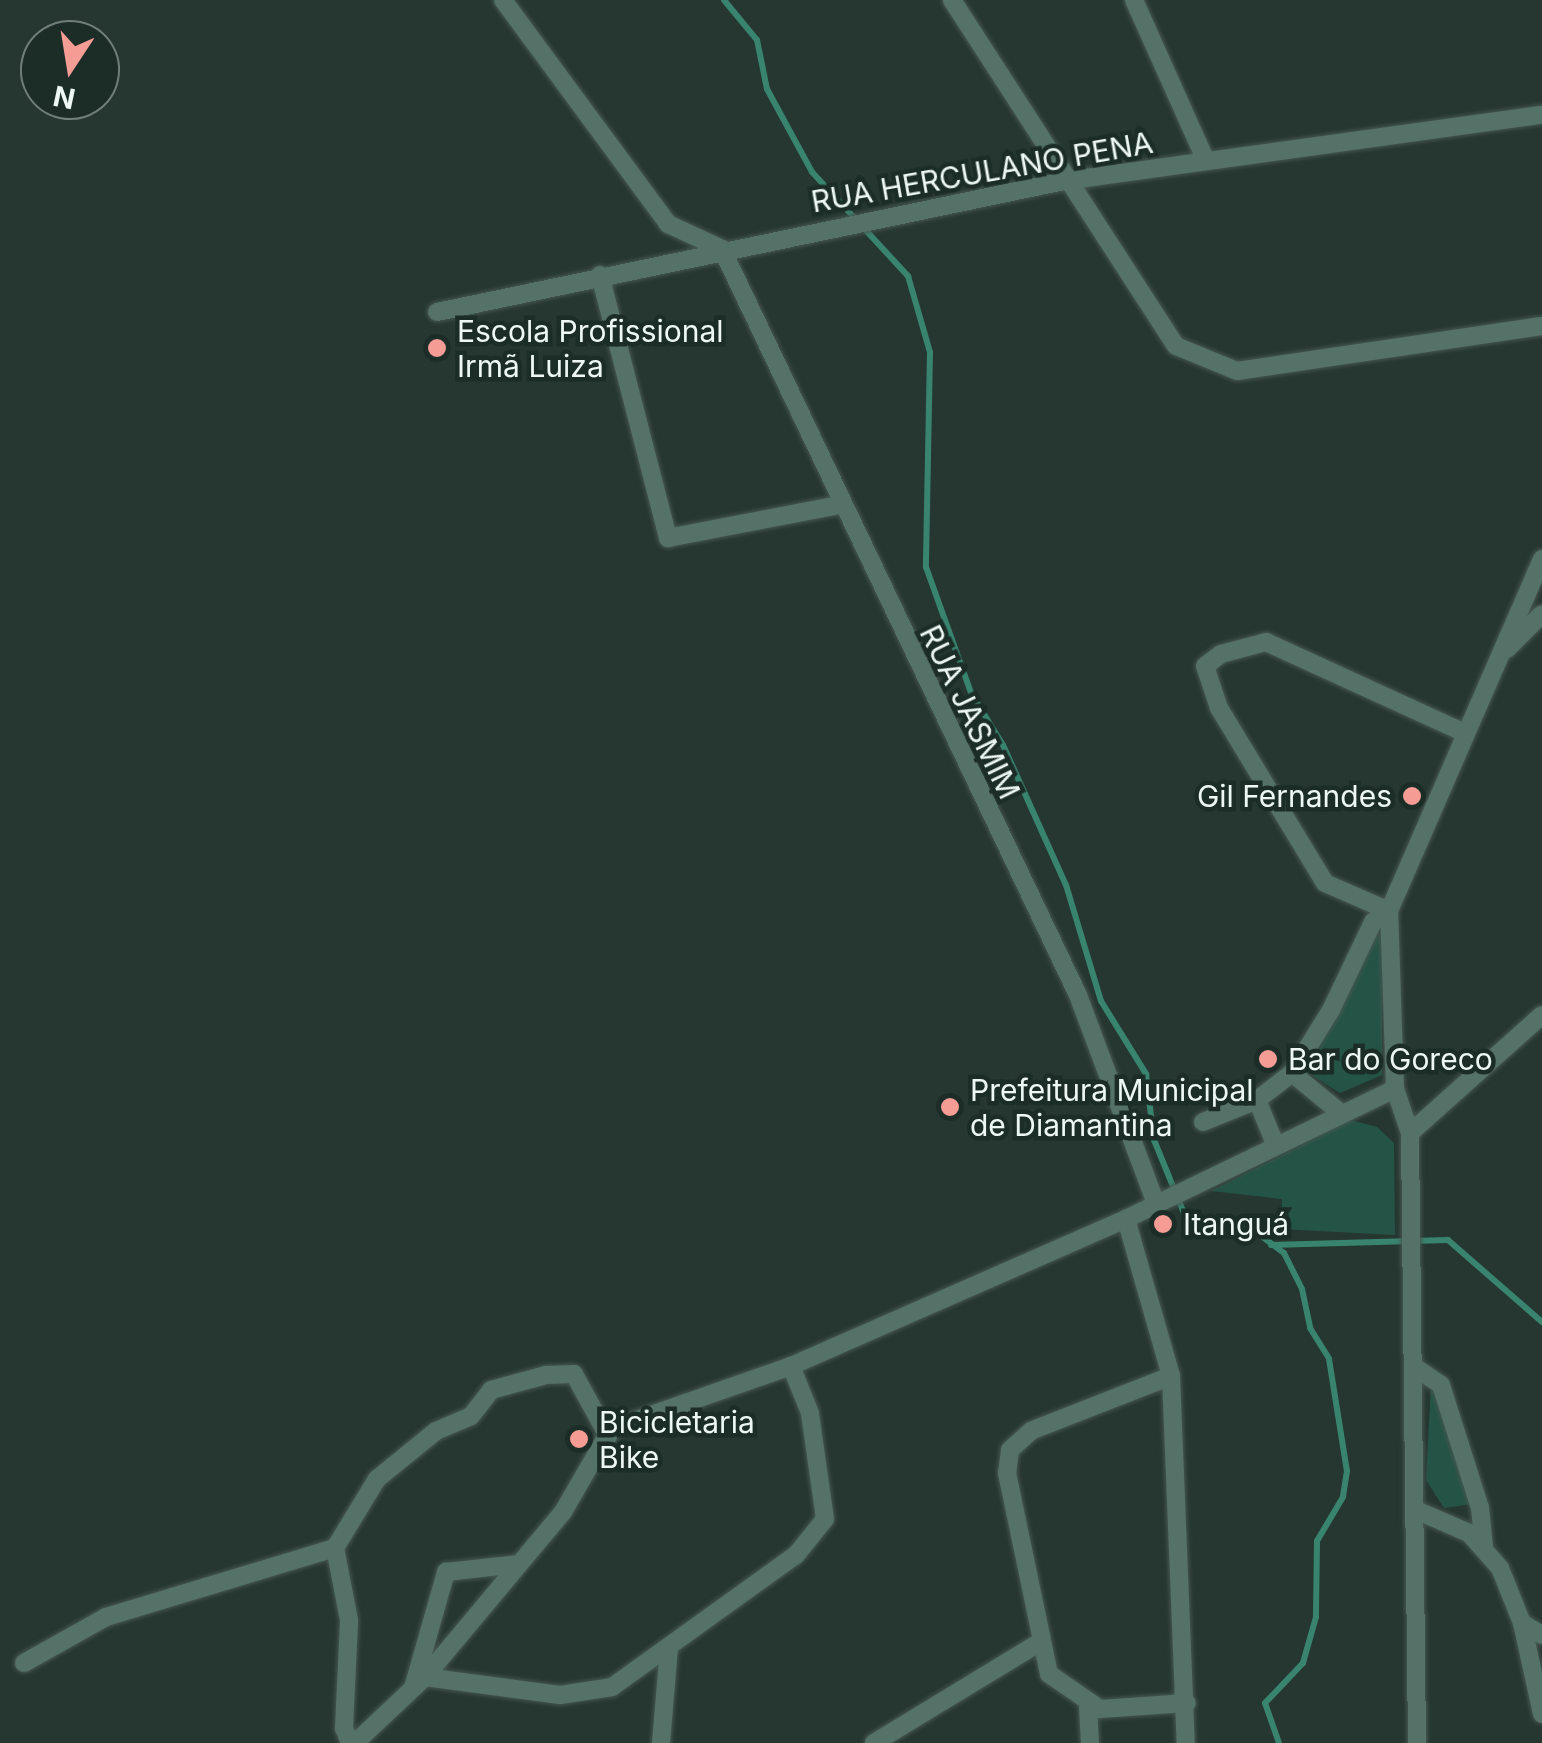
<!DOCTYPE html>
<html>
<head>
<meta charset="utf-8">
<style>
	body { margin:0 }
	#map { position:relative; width:1542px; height:1743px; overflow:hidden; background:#263731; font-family:Inter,sans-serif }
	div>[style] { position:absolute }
	.green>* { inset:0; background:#245446 }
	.stream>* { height:6px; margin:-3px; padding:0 3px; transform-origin:3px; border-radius:3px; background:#39846f }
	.roads { filter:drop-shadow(0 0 2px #465650) drop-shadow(0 0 2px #465650) }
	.minor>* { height:18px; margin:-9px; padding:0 9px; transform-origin:9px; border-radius:9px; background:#557268 }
	.dots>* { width:28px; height:28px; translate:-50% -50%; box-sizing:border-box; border:5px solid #1c2d27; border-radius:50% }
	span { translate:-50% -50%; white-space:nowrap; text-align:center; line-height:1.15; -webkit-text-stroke:9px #1c2d27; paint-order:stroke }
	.street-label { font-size:30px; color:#edf8f4 }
	.poi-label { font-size:30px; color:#edf8f4 }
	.left { translate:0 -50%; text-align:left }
	.right { translate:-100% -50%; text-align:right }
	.north { position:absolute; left:20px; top:20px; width:100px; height:100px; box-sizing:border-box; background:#1c2d27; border:2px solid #707e79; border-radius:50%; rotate:192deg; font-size:28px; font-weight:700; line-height:40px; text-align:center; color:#edf8f4 }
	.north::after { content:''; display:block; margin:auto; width:35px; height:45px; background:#f59c94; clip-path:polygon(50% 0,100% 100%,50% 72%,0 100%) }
</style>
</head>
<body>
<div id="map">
	<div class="green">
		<div style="clip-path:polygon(1372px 932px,1382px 936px,1382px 1075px,1340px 1093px,1304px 1070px)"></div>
		<div style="clip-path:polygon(1351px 1120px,1377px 1127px,1394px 1143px,1395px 1235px,1281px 1229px,1282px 1199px,1211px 1191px)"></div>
		<div style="clip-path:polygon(1431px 1383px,1473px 1504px,1444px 1508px,1426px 1480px)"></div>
	</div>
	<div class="stream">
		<div style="left:724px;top:0;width:52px;rotate:50.5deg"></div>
		<div style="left:757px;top:40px;width:50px;rotate:78.5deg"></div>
		<div style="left:767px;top:89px;width:94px;rotate:61.5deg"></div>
		<div style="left:812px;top:172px;width:142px;rotate:47.3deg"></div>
		<div style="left:908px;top:276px;width:79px;rotate:73.9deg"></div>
		<div style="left:930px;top:352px;width:215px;rotate:91.1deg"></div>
		<div style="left:926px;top:567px;width:134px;rotate:70.3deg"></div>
		<div style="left:971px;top:693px;width:61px;rotate:58.4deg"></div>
		<div style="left:1003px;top:745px;width:154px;rotate:65.8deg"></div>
		<div style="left:1066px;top:885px;width:121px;rotate:73.2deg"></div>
		<div style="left:1101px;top:1001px;width:86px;rotate:58.3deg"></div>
		<div style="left:1146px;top:1074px;width:66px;rotate:83.1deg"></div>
		<div style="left:1154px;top:1140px;width:79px;rotate:67.7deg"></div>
		<div style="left:1184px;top:1213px;width:70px;rotate:13.2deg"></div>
		<div style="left:1252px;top:1229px;width:40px;rotate:37deg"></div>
		<div style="left:1284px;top:1253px;width:40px;rotate:63.4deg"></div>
		<div style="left:1302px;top:1289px;width:40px;rotate:78deg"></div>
		<div style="left:1310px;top:1328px;width:36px;rotate:58deg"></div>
		<div style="left:1329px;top:1359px;width:113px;rotate:80.9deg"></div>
		<div style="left:1347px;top:1471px;width:26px;rotate:99deg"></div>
		<div style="left:1343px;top:1497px;width:51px;rotate:120.6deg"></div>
		<div style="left:1317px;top:1541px;width:76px;rotate:90.8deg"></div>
		<div style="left:1316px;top:1617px;width:48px;rotate:105.8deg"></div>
		<div style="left:1303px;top:1663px;width:55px;rotate:133.5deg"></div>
		<div style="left:1265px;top:1703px;width:42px;rotate:70.7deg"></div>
		<div style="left:1271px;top:1245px;width:177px;rotate:-1.6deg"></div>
		<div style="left:1448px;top:1240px;width:125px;rotate:41.1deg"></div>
	</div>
	<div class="roads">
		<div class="minor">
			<div style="left:503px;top:0;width:278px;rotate:53.6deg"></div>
			<div style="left:668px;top:224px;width:60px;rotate:24.8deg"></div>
			<div style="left:722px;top:249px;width:827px;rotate:64.49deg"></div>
			<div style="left:1078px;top:995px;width:223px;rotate:69.5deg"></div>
			<div style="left:952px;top:0;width:412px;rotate:57.1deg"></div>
			<div style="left:1176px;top:346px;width:66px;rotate:22.3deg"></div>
			<div style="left:1237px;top:371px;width:308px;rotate:-8.4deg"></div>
			<div style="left:1134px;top:0;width:176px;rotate:65.9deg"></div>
			<div style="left:600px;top:275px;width:272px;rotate:75.5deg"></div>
			<div style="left:668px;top:538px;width:174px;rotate:-10.9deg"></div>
			<div style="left:437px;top:312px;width:641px;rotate:-11.8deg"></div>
			<div style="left:1064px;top:181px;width:483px;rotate:-7.9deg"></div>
			<div style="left:1507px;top:649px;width:49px;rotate:-45deg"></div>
			<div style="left:1389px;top:911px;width:70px;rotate:-156.4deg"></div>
			<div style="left:1325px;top:883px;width:205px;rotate:-121.2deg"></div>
			<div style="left:1219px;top:708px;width:44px;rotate:-108.4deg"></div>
			<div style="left:1205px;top:666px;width:20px;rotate:-37deg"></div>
			<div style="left:1221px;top:654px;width:47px;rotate:-14.9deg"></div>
			<div style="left:1266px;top:642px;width:219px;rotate:24.6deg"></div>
			<div style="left:1292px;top:1073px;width:65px;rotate:39.4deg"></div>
			<div style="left:1257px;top:1100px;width:50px;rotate:67.6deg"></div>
			<div style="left:1203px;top:1122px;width:58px;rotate:-22.2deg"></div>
			<div style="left:1257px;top:1100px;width:44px;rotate:-37.6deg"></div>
			<div style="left:1292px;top:1073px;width:74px;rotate:-58.2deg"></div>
			<div style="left:1331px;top:1010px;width:98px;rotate:-64.5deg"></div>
			<div style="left:1373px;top:922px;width:19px;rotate:-35deg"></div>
			<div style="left:1410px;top:1133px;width:177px;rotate:-41.8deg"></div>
			<div style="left:1126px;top:1219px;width:163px;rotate:74deg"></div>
			<div style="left:1171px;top:1376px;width:367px;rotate:87.7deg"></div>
			<div style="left:1413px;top:1366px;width:34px;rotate:34deg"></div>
			<div style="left:1441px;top:1385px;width:129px;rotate:72.4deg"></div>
			<div style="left:1480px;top:1508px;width:39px;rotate:84deg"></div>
			<div style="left:1171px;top:1376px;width:150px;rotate:158.6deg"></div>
			<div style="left:1031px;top:1431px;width:28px;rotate:138deg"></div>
			<div style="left:1010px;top:1450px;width:23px;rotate:97deg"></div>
			<div style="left:1007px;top:1473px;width:205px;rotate:78.2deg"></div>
			<div style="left:1049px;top:1674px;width:62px;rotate:34.5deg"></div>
			<div style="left:1100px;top:1709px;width:87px;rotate:-3.9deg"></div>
			<div style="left:1416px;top:1510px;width:58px;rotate:23.5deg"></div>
			<div style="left:1469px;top:1533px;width:47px;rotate:48.5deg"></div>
			<div style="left:1500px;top:1568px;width:59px;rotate:68.2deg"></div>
			<div style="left:1522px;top:1623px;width:93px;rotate:77.6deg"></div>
			<div style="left:1522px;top:1623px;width:23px;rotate:31deg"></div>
			<div style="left:24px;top:1663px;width:94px;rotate:-29.3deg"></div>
			<div style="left:106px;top:1617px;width:239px;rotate:-16.8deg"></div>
			<div style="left:425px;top:1677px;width:136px;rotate:7.6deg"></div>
			<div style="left:560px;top:1695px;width:53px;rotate:-8.7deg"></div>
			<div style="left:612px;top:1687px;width:226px;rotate:-35.7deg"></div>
			<div style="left:796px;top:1555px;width:46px;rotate:-51.1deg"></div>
			<div style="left:825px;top:1519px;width:107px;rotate:-98.1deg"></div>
			<div style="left:810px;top:1413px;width:51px;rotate:-112deg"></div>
			<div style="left:413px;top:1688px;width:121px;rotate:-74.1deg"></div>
			<div style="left:446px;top:1572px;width:72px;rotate:-6.3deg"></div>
			<div style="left:1088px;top:1706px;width:37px;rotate:87deg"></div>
			<div style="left:350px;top:1743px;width:16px;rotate:-112deg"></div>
			<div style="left:344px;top:1728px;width:108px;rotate:-87.3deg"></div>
			<div style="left:349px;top:1620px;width:73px;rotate:-101deg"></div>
			<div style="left:335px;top:1548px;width:81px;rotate:-58.7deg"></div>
			<div style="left:377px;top:1479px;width:76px;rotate:-39.1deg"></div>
			<div style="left:436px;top:1431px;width:38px;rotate:-23deg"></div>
			<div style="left:471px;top:1416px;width:33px;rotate:-52deg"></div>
			<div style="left:491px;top:1390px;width:57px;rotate:-15.3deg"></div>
			<div style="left:546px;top:1375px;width:28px;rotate:-2deg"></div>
			<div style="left:574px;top:1374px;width:71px;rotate:61.3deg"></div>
			<div style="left:355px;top:1743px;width:96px;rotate:-43.3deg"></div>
			<div style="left:425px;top:1677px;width:215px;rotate:-50.1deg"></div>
			<div style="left:563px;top:1512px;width:96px;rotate:-60deg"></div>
			<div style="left:611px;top:1429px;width:191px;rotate:-19.3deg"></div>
			<div style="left:791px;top:1366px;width:366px;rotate:-23.7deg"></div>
			<div style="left:1126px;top:1219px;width:299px;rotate:-25.8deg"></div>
			<div style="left:661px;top:1743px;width:96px;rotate:-85.2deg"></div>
			<div style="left:874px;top:1743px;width:194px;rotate:-31.3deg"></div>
			<div style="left:1417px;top:1743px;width:610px;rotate:-90.66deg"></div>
			<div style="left:1410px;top:1133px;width:46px;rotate:-108.8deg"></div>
			<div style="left:1395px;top:1089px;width:178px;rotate:-91.9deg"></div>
			<div style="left:1389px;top:911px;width:384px;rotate:-66.5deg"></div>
		</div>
	</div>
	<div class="dots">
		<div style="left:437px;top:348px;background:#f59c94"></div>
		<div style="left:1412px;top:796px;background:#f59c94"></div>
		<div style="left:1268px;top:1059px;background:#f59c94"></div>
		<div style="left:950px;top:1107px;background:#f59c94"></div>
		<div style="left:1163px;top:1224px;background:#f59c94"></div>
		<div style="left:579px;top:1439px;background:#f59c94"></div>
	</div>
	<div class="street-label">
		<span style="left:982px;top:172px;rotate:-10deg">RUA HERCULANO PENA</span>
		<span style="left:970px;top:712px;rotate:64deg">RUA JASMIM</span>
	</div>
	<div class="poi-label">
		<span class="left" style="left:457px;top:348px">Escola Profissional<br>Irmã Luiza</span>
		<span class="right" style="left:1392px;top:796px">Gil Fernandes</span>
		<span class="left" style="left:1288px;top:1059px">Bar do Goreco</span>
		<span class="left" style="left:970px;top:1107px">Prefeitura Municipal<br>de Diamantina</span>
		<span class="left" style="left:1183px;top:1224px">Itanguá</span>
		<span class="left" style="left:599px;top:1439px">Bicicletaria<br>Bike</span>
	</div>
	<div class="north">N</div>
</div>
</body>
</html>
